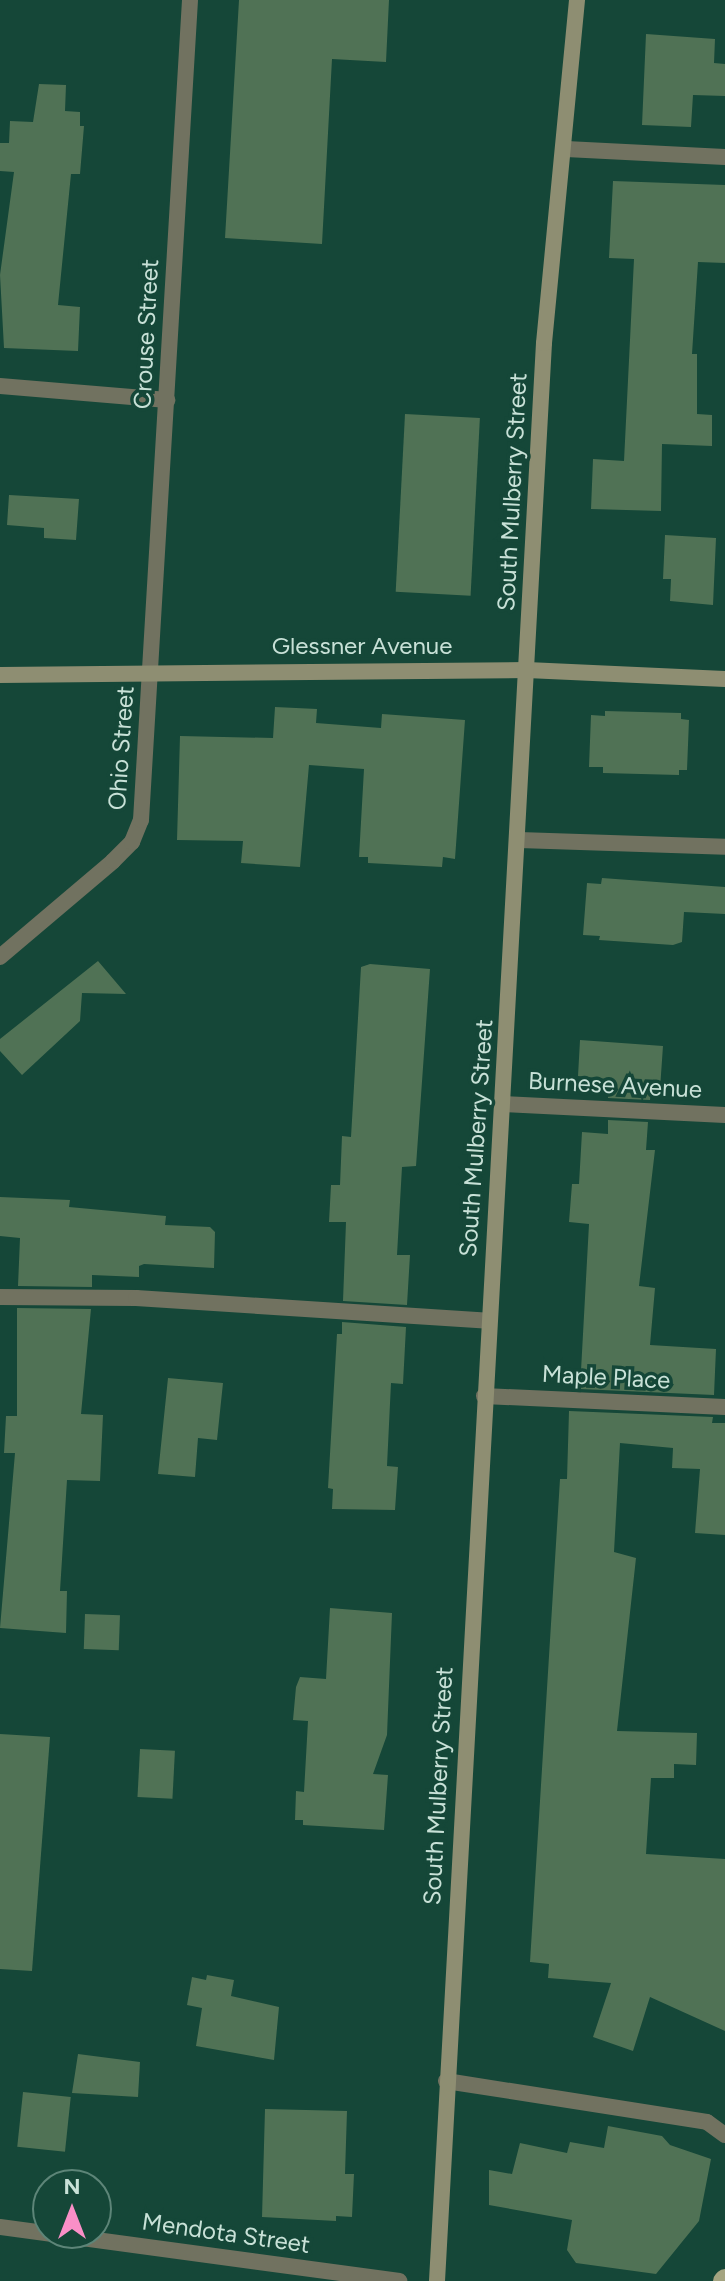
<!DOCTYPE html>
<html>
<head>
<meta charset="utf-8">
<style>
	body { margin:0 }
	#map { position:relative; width:725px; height:2281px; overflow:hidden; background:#154738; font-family:Figtree,sans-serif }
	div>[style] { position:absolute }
	.building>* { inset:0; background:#507255; transform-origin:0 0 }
	.lane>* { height:16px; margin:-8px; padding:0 8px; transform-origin:8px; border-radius:8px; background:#717260 }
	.street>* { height:16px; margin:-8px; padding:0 8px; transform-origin:8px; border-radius:8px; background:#717260 }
	.secondary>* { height:16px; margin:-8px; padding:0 8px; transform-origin:8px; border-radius:8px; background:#8e8e72 }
	.primary>* { height:20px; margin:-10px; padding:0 10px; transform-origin:10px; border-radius:10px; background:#a4a480 }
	span { translate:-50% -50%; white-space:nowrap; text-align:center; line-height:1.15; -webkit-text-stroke:7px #154738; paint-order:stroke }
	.street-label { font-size:24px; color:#c8e1d7 }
	.north { position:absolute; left:32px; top:2169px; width:80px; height:80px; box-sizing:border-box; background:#154738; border:2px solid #5d8578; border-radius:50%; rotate:0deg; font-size:22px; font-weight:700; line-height:32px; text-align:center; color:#c8e1d7 }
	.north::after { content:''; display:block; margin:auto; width:28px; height:36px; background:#fa8fc7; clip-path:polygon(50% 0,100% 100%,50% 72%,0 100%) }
</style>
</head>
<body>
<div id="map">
	<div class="building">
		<div style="clip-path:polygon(239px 0,389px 0,386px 62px,332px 59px,322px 244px,225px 238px)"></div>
		<div style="clip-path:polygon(646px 34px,715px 39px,714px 63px,725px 64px,725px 96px,693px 95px,691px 127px,642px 125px)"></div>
		<div style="clip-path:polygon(39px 84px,66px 85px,65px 111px,80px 112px,80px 126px,84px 126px,80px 174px,71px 174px,58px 305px,80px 307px,78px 351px,4px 348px,0 275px,14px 172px,0 171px,0 143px,9px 143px,10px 121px,33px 122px)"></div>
		<div style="clip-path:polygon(613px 181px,725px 185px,725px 263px,698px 262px,692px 354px,697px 354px,697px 414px,712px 415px,712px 446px,662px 444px,661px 511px,591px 509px,593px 459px,624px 461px,634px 259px,609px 258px)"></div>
		<div style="left:405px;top:414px;width:75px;height:178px;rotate:3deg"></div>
		<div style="clip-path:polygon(9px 495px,79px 499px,76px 540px,44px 538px,44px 528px,7px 525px)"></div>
		<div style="clip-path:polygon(665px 535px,716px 538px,713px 605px,670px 601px,671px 579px,663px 579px)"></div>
		<div style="clip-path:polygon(275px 707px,317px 709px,316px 723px,381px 728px,382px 714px,465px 720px,455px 859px,443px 857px,442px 867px,368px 863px,368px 857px,359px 857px,364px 769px,309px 765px,300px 867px,241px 863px,243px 841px,177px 840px,180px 736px,273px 738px)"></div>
		<div style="clip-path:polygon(605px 711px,681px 713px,681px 719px,689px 720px,687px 770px,679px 770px,679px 775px,603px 773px,603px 767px,589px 767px,591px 715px,605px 716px)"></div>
		<div style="clip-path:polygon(602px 878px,725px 887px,725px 914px,684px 912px,682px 942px,673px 945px,599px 940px,600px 936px,583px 935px,587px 883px,601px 884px)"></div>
		<div style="clip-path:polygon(98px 961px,126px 994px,82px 993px,80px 1021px,22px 1075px,0 1051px,0 1039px)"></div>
		<div style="clip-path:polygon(370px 964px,430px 969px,416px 1166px,402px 1167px,397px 1255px,410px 1255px,407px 1305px,343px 1301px,346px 1222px,329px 1222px,331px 1185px,340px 1185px,342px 1136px,351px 1137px,361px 967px)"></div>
		<div style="clip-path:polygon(580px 1040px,663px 1046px,660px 1089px,651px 1088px,650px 1100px,608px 1098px,608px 1079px,578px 1076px)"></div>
		<div style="clip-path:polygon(608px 1120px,648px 1122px,646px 1150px,655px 1150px,639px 1286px,655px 1288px,650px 1345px,716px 1349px,714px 1395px,580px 1389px,589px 1224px,569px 1222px,572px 1184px,579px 1184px,582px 1132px,608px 1134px)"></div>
		<div style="clip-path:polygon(0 1197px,70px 1200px,69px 1207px,166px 1216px,165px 1225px,210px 1227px,215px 1232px,214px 1268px,144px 1264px,139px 1266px,139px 1277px,92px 1275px,92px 1287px,18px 1286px,20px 1238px,0 1236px)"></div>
		<div style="clip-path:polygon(17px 1308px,91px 1309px,81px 1414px,103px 1415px,100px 1481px,67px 1480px,60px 1591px,67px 1591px,66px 1633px,0 1628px,15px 1453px,4px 1453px,6px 1416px,17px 1416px)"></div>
		<div style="clip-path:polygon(342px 1322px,406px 1327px,403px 1384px,391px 1383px,387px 1466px,398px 1467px,395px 1510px,332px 1509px,333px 1489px,328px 1488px,337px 1334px,342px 1334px)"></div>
		<div style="clip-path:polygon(168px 1378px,223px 1383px,217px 1440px,198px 1438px,195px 1477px,158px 1474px)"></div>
		<div style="clip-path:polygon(569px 1411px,713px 1417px,712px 1423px,725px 1423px,725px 1535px,695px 1533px,700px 1469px,672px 1468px,673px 1448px,620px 1443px,614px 1552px,636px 1558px,617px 1731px,697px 1733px,696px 1765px,674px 1764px,674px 1778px,651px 1778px,646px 1854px,725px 1859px,725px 2031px,650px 1997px,633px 2051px,593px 2037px,611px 1983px,548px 1978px,549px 1964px,530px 1962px,560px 1479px,567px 1479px)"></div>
		<div style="clip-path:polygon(330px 1608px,392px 1613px,387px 1735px,373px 1774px,388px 1775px,384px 1830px,303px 1825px,303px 1820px,295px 1820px,296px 1791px,304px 1792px,308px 1721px,293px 1720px,296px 1687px,300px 1677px,326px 1679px)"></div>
		<div style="left:85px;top:1614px;width:35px;height:35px;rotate:2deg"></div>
		<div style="clip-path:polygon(0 1734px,50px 1737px,32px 1971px,0 1969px)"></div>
		<div style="left:140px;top:1749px;width:35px;height:48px;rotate:3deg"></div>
		<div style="clip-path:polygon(207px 1975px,234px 1980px,231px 1996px,279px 2007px,274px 2060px,196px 2046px,202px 2008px,187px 2005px,192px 1977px,206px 1980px)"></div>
		<div style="clip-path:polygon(78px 2054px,140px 2062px,138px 2097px,72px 2093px)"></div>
		<div style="left:23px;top:2092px;width:48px;height:55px;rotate:6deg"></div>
		<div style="clip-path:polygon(265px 2109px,347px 2111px,345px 2174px,354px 2174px,352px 2217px,336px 2216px,336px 2221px,262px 2217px)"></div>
		<div style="clip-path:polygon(608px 2126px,662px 2136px,670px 2145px,711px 2159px,699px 2221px,656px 2274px,576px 2263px,567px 2250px,572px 2220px,489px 2205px,489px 2170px,512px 2174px,520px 2143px,567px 2153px,570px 2142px,604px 2148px)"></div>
	</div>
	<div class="lane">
		<div style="left:519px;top:840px;width:206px;rotate:1.9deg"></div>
		<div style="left:0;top:1297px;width:136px;rotate:0.4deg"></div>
		<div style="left:136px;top:1298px;width:353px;rotate:3.7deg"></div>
		<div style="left:484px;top:1396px;width:241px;rotate:2.6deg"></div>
		<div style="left:446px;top:2081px;width:264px;rotate:8.9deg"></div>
		<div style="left:707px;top:2122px;width:22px;rotate:36deg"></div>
	</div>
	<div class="street">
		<div style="left:566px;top:149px;width:159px;rotate:2.9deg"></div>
		<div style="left:0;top:386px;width:168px;rotate:4.8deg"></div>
		<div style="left:0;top:957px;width:148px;rotate:-40.3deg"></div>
		<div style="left:113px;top:861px;width:27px;rotate:-45deg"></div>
		<div style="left:132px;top:842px;width:24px;rotate:-68deg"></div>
		<div style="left:141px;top:820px;width:821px;rotate:-86.58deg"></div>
		<div style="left:502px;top:1104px;width:223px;rotate:2.8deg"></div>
		<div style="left:0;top:2227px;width:403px;rotate:7.7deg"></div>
	</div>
	<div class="secondary">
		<div style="left:0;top:675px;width:527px;rotate:-0.54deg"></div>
		<div style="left:527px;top:670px;width:198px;rotate:2.6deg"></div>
		<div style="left:437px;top:2281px;width:1941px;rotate:-86.84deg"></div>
		<div style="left:544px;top:343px;width:345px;rotate:-84.5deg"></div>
	</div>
	<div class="primary">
		<div style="left:723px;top:2281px;width:3px;rotate:-45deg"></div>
	</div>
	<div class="street-label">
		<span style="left:146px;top:334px;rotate:-87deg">Crouse Street</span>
		<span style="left:512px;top:492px;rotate:-87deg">South Mulberry Street</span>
		<span style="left:362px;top:646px">Glessner Avenue</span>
		<span style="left:121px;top:748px;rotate:-86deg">Ohio Street</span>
		<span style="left:615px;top:1085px;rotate:3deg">Burnese Avenue</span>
		<span style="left:476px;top:1138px;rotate:-86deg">South Mulberry Street</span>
		<span style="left:606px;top:1377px;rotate:3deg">Maple Place</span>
		<span style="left:438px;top:1786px;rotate:-87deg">South Mulberry Street</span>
		<span style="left:226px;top:2233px;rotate:8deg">Mendota Street</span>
	</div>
	<div class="north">N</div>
</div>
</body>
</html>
